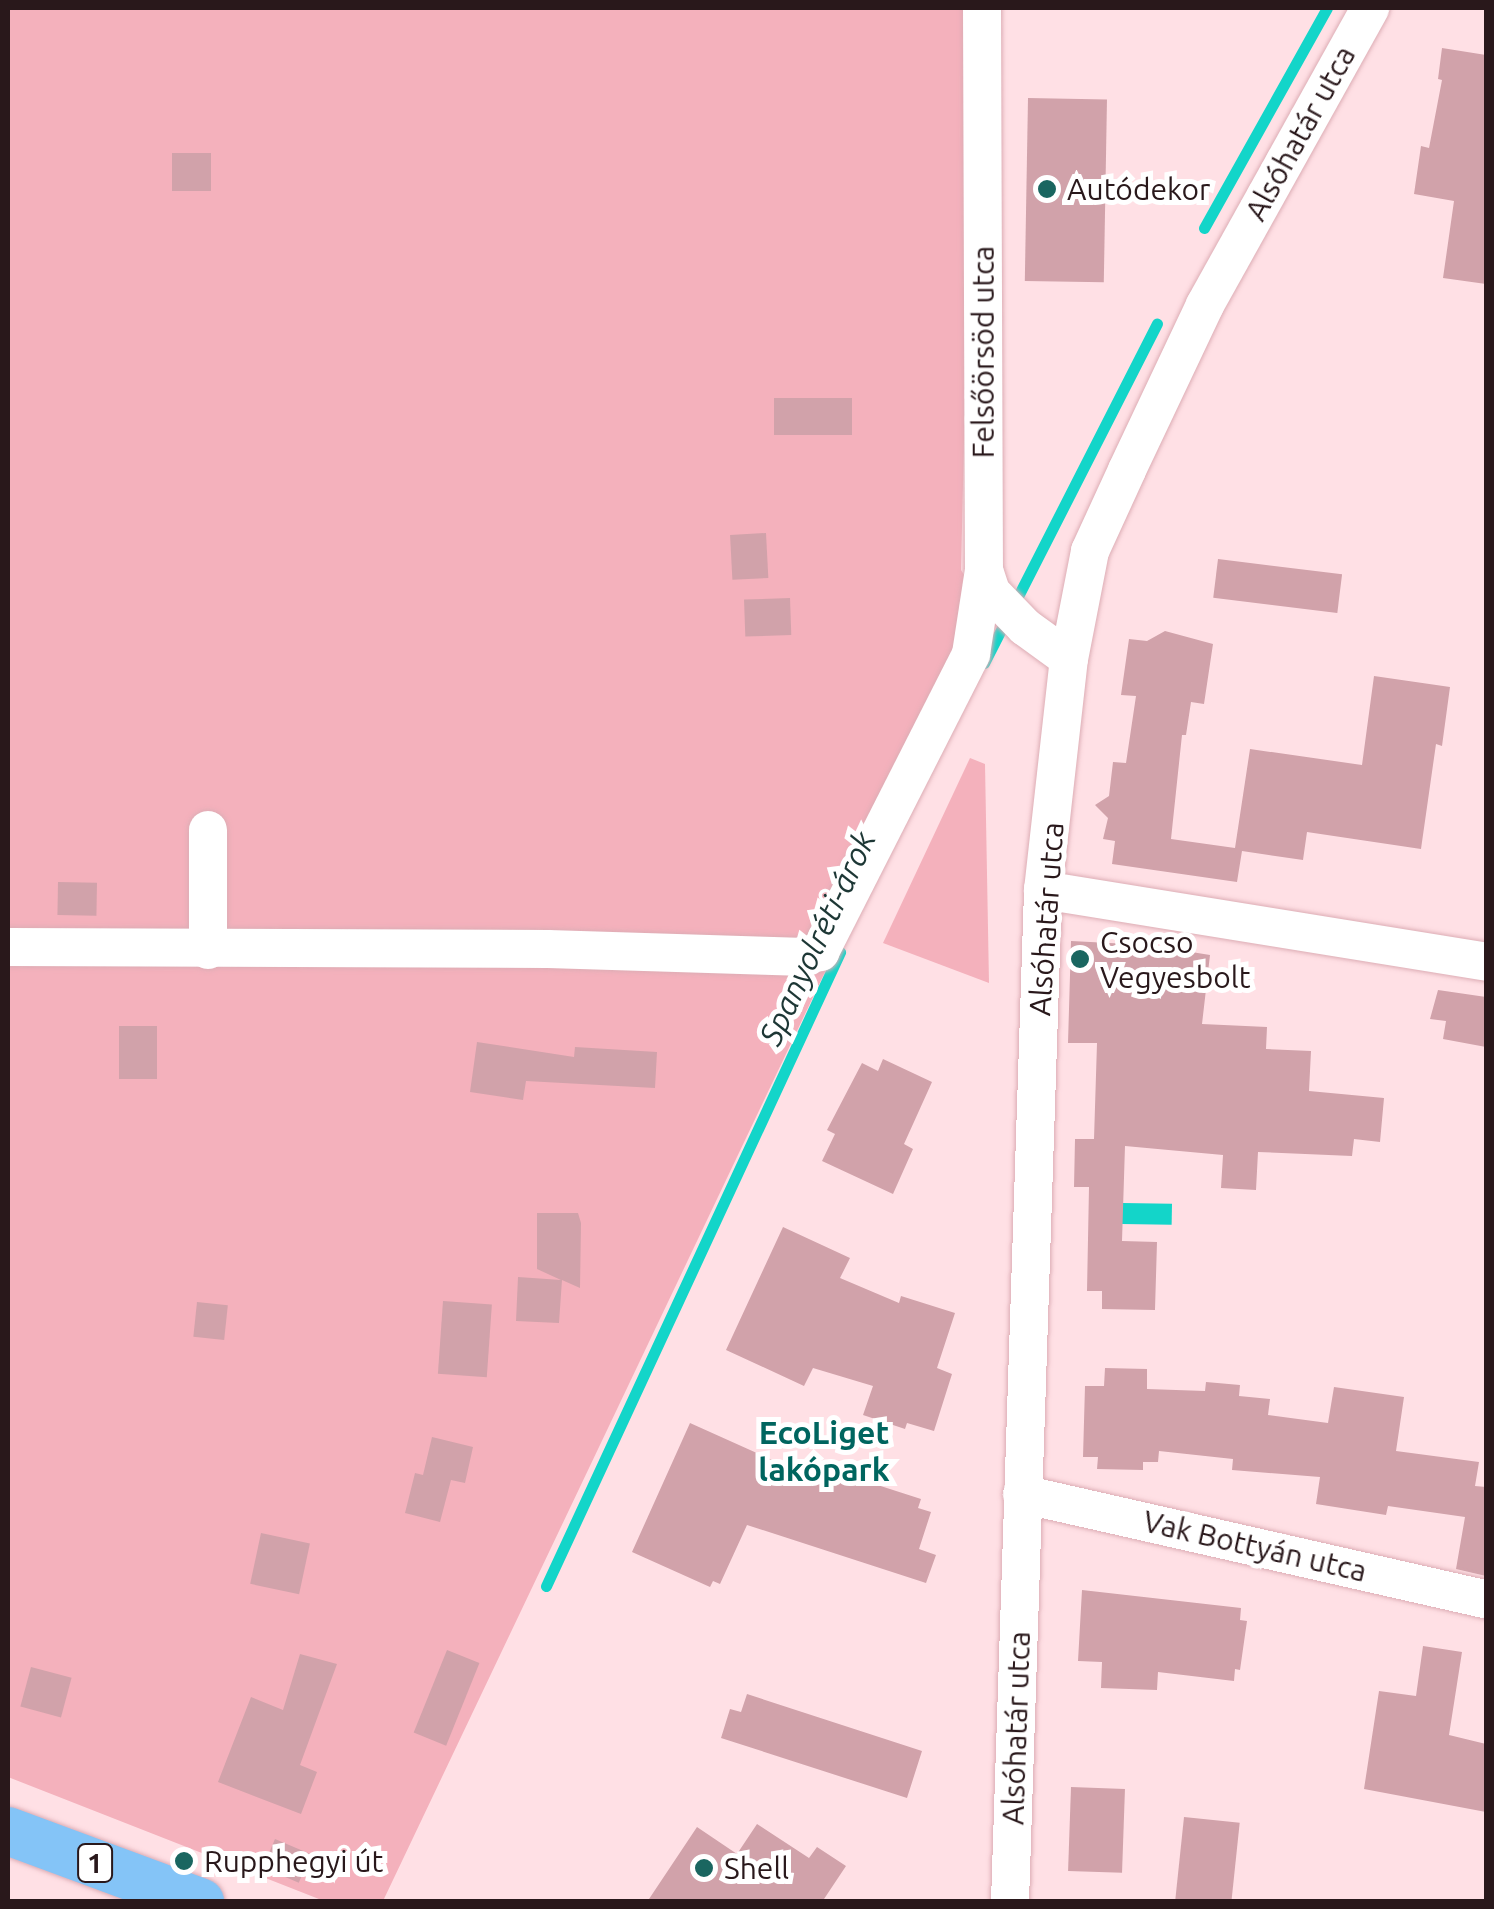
<!DOCTYPE html>
<html>
<head>
<meta charset="utf-8">
<style>
	body { margin:0 }
	#map { position:relative; width:1494px; height:1909px; overflow:hidden; background:#ffe0e5; font-family:Ubuntu,sans-serif }
	div>[style] { position:absolute }
	.green>* { inset:0; background:#f4b1bc }
	.water>* { inset:0; background:#13d5c9; transform-origin:0 0 }
	.stream>* { height:11px; margin:-5.5px; padding:0 5.5px; transform-origin:5.5px; border-radius:5.5px; background:#13d5c9 }
	.building>* { inset:0; background:#d1a2aa; transform-origin:0 0 }
	.roads { filter:drop-shadow(0 0 2px #ddadb5) drop-shadow(0 0 2px #ddadb5) }
	.minor>* { height:38px; margin:-19px; padding:0 19px; transform-origin:19px; border-radius:19px; background:#fff }
	.major>* { height:48px; margin:-24px; padding:0 24px; transform-origin:24px; border-radius:24px; background:#84c4f7 }
	.dots>* { width:28px; height:28px; translate:-50% -50%; box-sizing:border-box; border:5px solid #fff; border-radius:50% }
	span { translate:-50% -50%; white-space:nowrap; text-align:center; line-height:1.15; -webkit-text-stroke:10px #fff; paint-order:stroke }
	.shield-label span { padding:2px 8px; background:#fff; border:2px solid; border-radius:8px; -webkit-text-stroke-width:0 }
	.shield-label { font-size:28px; color:#29181b; font-weight:700 }
	.street-label { font-size:30px; color:#29181b }
	.poi-label { font-size:30px; color:#29181b }
	.left { translate:0 -50%; text-align:left }
	.water-label { font-size:32px; color:#1d3735; font-style:italic }
	.neighbourhood-label { font-size:32px; color:#00655f; font-weight:700 }
	.frame { position:absolute; inset:0; border:10px solid #29181b; pointer-events:none }
</style>
</head>
<body>
<div id="map">
	<div class="green">
		<div style="clip-path:polygon(8px 8px,974px 8px,961px 570px,992px 621px,383px 1901px,324px 1901px,8px 1777px)"></div>
		<div style="clip-path:polygon(970px 758px,985px 764px,989px 983px,883px 943px)"></div>
	</div>
	<div class="water">
		<div style="left:1122px;top:1203px;width:50px;height:21px;rotate:1deg"></div>
	</div>
	<div class="stream">
		<div style="left:1204px;top:228px;width:252px;rotate:-60.8deg"></div>
		<div style="left:984px;top:663px;width:381px;rotate:-63deg"></div>
		<div style="left:546px;top:1586px;width:699px;rotate:-65.12deg"></div>
	</div>
	<div class="building">
		<div style="clip-path:polygon(1442px 48px,1486px 55px,1486px 284px,1443px 278px,1454px 201px,1414px 194px,1421px 146px,1429px 148px,1442px 80px,1438px 79px)"></div>
		<div style="left:1028px;top:98px;width:79px;height:183px;rotate:1deg"></div>
		<div style="left:211px;top:153px;width:38px;height:39px;rotate:90deg"></div>
		<div style="left:774px;top:398px;width:78px;height:37px"></div>
		<div style="left:766px;top:533px;width:45px;height:36px;rotate:87deg"></div>
		<div style="left:1218px;top:559px;width:125px;height:39px;rotate:7deg"></div>
		<div style="left:790px;top:598px;width:37px;height:46px;rotate:88deg"></div>
		<div style="clip-path:polygon(1165px 631px,1213px 644px,1204px 704px,1191px 702px,1186px 735px,1182px 735px,1171px 839px,1235px 848px,1250px 749px,1362px 765px,1374px 676px,1450px 687px,1442px 746px,1436px 744px,1421px 849px,1307px 832px,1303px 860px,1242px 851px,1237px 882px,1112px 864px,1115px 841px,1103px 839px,1108px 818px,1095px 805px,1109px 796px,1113px 762px,1126px 763px,1136px 696px,1121px 695px,1129px 639px,1147px 641px)"></div>
		<div style="left:58px;top:882px;width:39px;height:33px;rotate:1deg"></div>
		<div style="clip-path:polygon(1071px 941px,1148px 945px,1210px 955px,1202px 1024px,1267px 1027px,1266px 1049px,1311px 1051px,1309px 1091px,1384px 1098px,1380px 1142px,1354px 1139px,1352px 1156px,1258px 1152px,1256px 1190px,1221px 1188px,1223px 1155px,1125px 1146px,1122px 1241px,1157px 1242px,1155px 1310px,1102px 1309px,1102px 1291px,1087px 1291px,1089px 1187px,1074px 1187px,1075px 1139px,1094px 1139px,1097px 1043px,1068px 1043px)"></div>
		<div style="clip-path:polygon(1438px 990px,1486px 997px,1486px 1047px,1443px 1039px,1446px 1021px,1430px 1019px)"></div>
		<div style="left:119px;top:1026px;width:38px;height:53px"></div>
		<div style="clip-path:polygon(477px 1042px,574px 1057px,575px 1047px,657px 1052px,655px 1088px,526px 1081px,523px 1100px,470px 1092px)"></div>
		<div style="clip-path:polygon(883px 1059px,932px 1082px,904px 1144px,913px 1149px,893px 1194px,822px 1161px,835px 1134px,827px 1130px,862px 1063px,878px 1071px)"></div>
		<div style="clip-path:polygon(537px 1213px,578px 1213px,581px 1223px,580px 1288px,562px 1280px,559px 1323px,516px 1321px,518px 1277px,561px 1280px,537px 1269px)"></div>
		<div style="clip-path:polygon(783px 1227px,850px 1258px,840px 1278px,899px 1303px,901px 1296px,955px 1313px,937px 1368px,952px 1374px,934px 1431px,907px 1423px,905px 1429px,863px 1415px,873px 1386px,813px 1368px,804px 1386px,726px 1350px)"></div>
		<div style="left:443px;top:1301px;width:49px;height:73px;rotate:4deg"></div>
		<div style="left:197px;top:1302px;width:31px;height:35px;rotate:6deg"></div>
		<div style="clip-path:polygon(1105px 1368px,1147px 1369px,1147px 1389px,1205px 1391px,1206px 1382px,1240px 1385px,1239px 1396px,1270px 1399px,1268px 1415px,1328px 1423px,1334px 1387px,1404px 1397px,1396px 1451px,1479px 1462px,1475px 1486px,1486px 1487px,1486px 1576px,1456px 1569px,1465px 1517px,1388px 1506px,1386px 1515px,1316px 1504px,1320px 1477px,1232px 1470px,1233px 1459px,1159px 1451px,1158px 1462px,1143px 1462px,1143px 1470px,1097px 1469px,1098px 1457px,1083px 1457px,1085px 1386px,1104px 1386px)"></div>
		<div style="clip-path:polygon(690px 1423px,817px 1480px,819px 1475px,832px 1479px,834px 1471px,921px 1499px,918px 1508px,931px 1512px,919px 1549px,936px 1555px,926px 1583px,747px 1525px,720px 1584px,713px 1581px,710px 1587px,632px 1552px)"></div>
		<div style="clip-path:polygon(432px 1437px,473px 1447px,465px 1483px,451px 1480px,440px 1522px,405px 1513px,415px 1473px,423px 1475px)"></div>
		<div style="left:261px;top:1533px;width:50px;height:52px;rotate:12deg"></div>
		<div style="clip-path:polygon(1082px 1590px,1241px 1608px,1240px 1620px,1247px 1621px,1240px 1670px,1235px 1669px,1234px 1681px,1158px 1672px,1157px 1690px,1101px 1688px,1102px 1662px,1078px 1661px)"></div>
		<div style="clip-path:polygon(1423px 1646px,1462px 1652px,1449px 1735px,1486px 1744px,1486px 1812px,1364px 1789px,1379px 1691px,1416px 1696px)"></div>
		<div style="left:447px;top:1650px;width:35px;height:89px;rotate:22deg"></div>
		<div style="clip-path:polygon(300px 1654px,337px 1664px,300px 1765px,317px 1772px,301px 1814px,218px 1782px,251px 1697px,283px 1710px)"></div>
		<div style="left:31px;top:1667px;width:42px;height:41px;rotate:15deg"></div>
		<div style="clip-path:polygon(747px 1694px,922px 1751px,907px 1798px,721px 1738px,730px 1709px,741px 1712px)"></div>
		<div style="left:1071px;top:1787px;width:54px;height:84px;rotate:2deg"></div>
		<div style="left:1184px;top:1817px;width:56px;height:86px;rotate:6deg"></div>
		<div style="clip-path:polygon(757px 1824px,809px 1858px,817px 1847px,846px 1866px,822px 1902px,647px 1902px,697px 1827px,737px 1854px)"></div>
		<div style="left:275px;top:1839px;width:39px;height:31px;rotate:23deg"></div>
	</div>
	<div class="roads">
		<div class="minor">
			<div style="left:982px;top:8px;width:562px;rotate:89.8deg"></div>
			<div style="left:984px;top:570px;width:23px;rotate:72deg"></div>
			<div style="left:991px;top:592px;width:49px;rotate:45.8deg"></div>
			<div style="left:1025px;top:627px;width:54px;rotate:36deg"></div>
			<div style="left:1043px;top:890px;width:449px;rotate:9.2deg"></div>
			<div style="left:8px;top:947px;width:540px;rotate:0.21deg"></div>
			<div style="left:548px;top:949px;width:249px;rotate:1.8deg"></div>
			<div style="left:797px;top:957px;width:24px;rotate:-12deg"></div>
			<div style="left:820px;top:952px;width:334px;rotate:-63.1deg"></div>
			<div style="left:971px;top:654px;width:85px;rotate:-81.2deg"></div>
			<div style="left:208px;top:950px;width:120px;rotate:-90deg"></div>
			<div style="left:1022px;top:1494px;width:476px;rotate:12.8deg"></div>
			<div style="left:1010px;top:1902px;width:1013px;rotate:-88.13deg"></div>
			<div style="left:1043px;top:890px;width:232px;rotate:-83.6deg"></div>
			<div style="left:1069px;top:659px;width:110px;rotate:-79deg"></div>
			<div style="left:1090px;top:551px;width:89px;rotate:-65.4deg"></div>
			<div style="left:1127px;top:470px;width:183px;rotate:-64.7deg"></div>
			<div style="left:1205px;top:305px;width:340px;rotate:-60.9deg"></div>
		</div>
		<div class="major">
			<div style="left:8px;top:1831px;width:205px;rotate:20.3deg"></div>
		</div>
	</div>
	<div class="dots">
		<div style="left:1047px;top:189px;background:#1a6660"></div>
		<div style="left:1080px;top:959px;background:#1a6660"></div>
		<div style="left:184px;top:1861px;background:#1a6660"></div>
		<div style="left:704px;top:1868px;background:#1a6660"></div>
	</div>
	<div class="shield-label">
		<span style="left:95px;top:1863px">1</span>
	</div>
	<div class="street-label">
		<span style="left:1300px;top:133px;rotate:-61deg">Alsóhatár utca</span>
		<span style="left:983px;top:352px;rotate:-90deg">Felsőörsöd utca</span>
		<span style="left:1046px;top:919px;rotate:-86deg">Alsóhatár utca</span>
		<span style="left:1255px;top:1546px;rotate:13deg">Vak Bottyán utca</span>
		<span style="left:1016px;top:1728px;rotate:-88deg">Alsóhatár utca</span>
	</div>
	<div class="poi-label">
		<span class="left" style="left:1067px;top:189px">Autódekor</span>
		<span class="left" style="left:1100px;top:959px">Csocso<br>Vegyesbolt</span>
		<span class="left" style="left:204px;top:1861px">Rupphegyi út</span>
		<span class="left" style="left:724px;top:1868px">Shell</span>
	</div>
	<div class="water-label">
		<span style="left:817px;top:938px;rotate:-65deg">Spanyolréti-árok</span>
	</div>
	<div class="neighbourhood-label">
		<span style="left:824px;top:1451px">EcoLiget<br>lakópark</span>
	</div>
	<div class="frame"></div>
</div>
</body>
</html>
